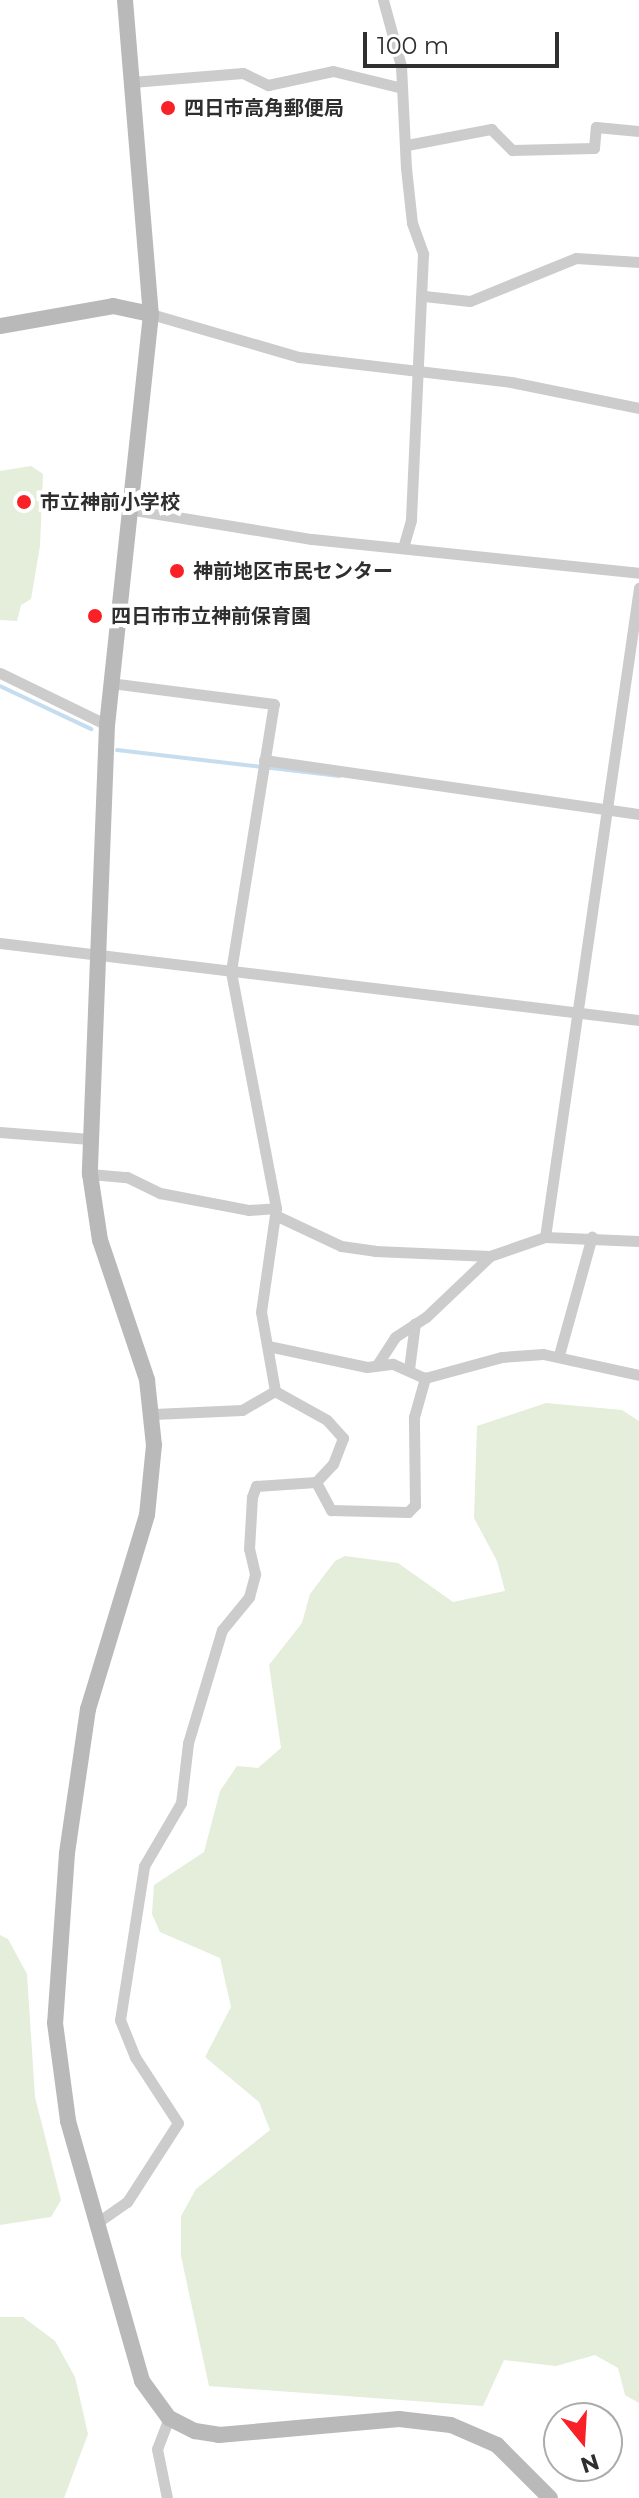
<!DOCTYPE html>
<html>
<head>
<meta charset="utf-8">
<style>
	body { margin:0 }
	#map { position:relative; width:639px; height:2498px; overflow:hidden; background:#fff; font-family:Montserrat,"Noto Sans JP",sans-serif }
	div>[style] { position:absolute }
	.green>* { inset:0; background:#e4eedb }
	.stream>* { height:4px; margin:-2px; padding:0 2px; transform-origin:2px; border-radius:2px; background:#c6ddef }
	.street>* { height:11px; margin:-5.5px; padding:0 5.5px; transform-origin:5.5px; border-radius:5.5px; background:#ccc }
	.secondary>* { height:16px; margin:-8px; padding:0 8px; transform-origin:8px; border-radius:8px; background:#b9b9b9 }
	.dots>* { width:22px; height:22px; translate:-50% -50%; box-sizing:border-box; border:4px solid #fff; border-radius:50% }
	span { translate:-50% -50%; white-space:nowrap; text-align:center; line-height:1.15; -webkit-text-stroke:8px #fff; paint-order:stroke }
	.poi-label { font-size:20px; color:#2f2f2f; font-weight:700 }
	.left { translate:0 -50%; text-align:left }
	.north { position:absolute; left:543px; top:2402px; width:80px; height:80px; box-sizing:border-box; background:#fff; border:2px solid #acacac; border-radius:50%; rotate:162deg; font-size:22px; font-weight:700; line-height:32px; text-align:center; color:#2f2f2f }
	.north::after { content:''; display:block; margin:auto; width:28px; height:36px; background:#f72127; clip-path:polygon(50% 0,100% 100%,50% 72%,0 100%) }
	.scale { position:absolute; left:363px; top:32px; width:196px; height:36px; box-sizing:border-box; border:4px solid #2f2f2f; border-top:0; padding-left:10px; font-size:24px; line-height:28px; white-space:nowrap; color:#2f2f2f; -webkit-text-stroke:6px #fff; paint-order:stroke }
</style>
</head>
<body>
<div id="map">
	<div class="green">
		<div style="clip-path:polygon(31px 466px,43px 474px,40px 546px,31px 599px,21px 605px,17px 621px,0 620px,0 471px)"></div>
		<div style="clip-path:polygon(546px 1403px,622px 1410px,639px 1421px,639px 2403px,625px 2395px,618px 2368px,595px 2355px,556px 2366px,504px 2360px,483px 2406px,209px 2386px,181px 2256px,181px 2216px,196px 2189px,270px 2130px,259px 2102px,205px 2057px,231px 2007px,220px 1958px,160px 1932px,152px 1914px,154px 1885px,204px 1852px,220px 1791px,237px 1766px,258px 1768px,281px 1748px,269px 1665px,302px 1623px,310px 1594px,335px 1561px,345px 1556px,398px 1563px,453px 1602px,505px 1591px,497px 1561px,474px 1518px,477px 1426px)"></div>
		<div style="clip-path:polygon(0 1935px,8px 1939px,27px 1974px,35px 2097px,61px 2200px,51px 2217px,0 2225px)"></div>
		<div style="clip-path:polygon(0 2317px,23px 2317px,55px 2341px,75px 2377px,88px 2434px,64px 2498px,0 2498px)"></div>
	</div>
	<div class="stream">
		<div style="left:0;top:686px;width:101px;rotate:25.3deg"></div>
		<div style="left:117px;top:750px;width:224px;rotate:6.7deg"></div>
	</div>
	<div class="street">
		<div style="left:383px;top:0;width:68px;rotate:74.7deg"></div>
		<div style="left:401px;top:66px;width:102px;rotate:87.2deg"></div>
		<div style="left:406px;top:168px;width:55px;rotate:83.8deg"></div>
		<div style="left:412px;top:223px;width:33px;rotate:70deg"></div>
		<div style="left:423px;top:254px;width:266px;rotate:92.6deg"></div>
		<div style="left:411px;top:520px;width:26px;rotate:106deg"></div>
		<div style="left:132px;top:82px;width:111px;rotate:-4.6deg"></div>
		<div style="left:243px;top:73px;width:28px;rotate:26deg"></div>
		<div style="left:268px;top:85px;width:66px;rotate:-12.2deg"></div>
		<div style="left:333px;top:71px;width:67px;rotate:13.8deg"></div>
		<div style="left:407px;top:145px;width:86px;rotate:-10.8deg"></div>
		<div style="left:491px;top:129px;width:30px;rotate:45deg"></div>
		<div style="left:512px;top:150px;width:82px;rotate:-1.4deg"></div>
		<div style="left:594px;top:148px;width:21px;rotate:-85deg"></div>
		<div style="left:596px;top:127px;width:43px;rotate:5.3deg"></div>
		<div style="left:424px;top:296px;width:46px;rotate:6.2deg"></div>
		<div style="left:470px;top:301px;width:114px;rotate:-22.1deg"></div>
		<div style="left:576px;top:258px;width:63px;rotate:3.6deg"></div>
		<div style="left:151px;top:314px;width:154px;rotate:16.2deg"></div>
		<div style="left:299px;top:357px;width:213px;rotate:6.7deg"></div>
		<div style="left:511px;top:382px;width:131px;rotate:11.5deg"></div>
		<div style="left:128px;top:509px;width:186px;rotate:9.3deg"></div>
		<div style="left:312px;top:539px;width:329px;rotate:5.9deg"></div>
		<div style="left:0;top:673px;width:119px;rotate:25.9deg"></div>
		<div style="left:264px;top:760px;width:379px;rotate:8.2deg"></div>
		<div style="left:0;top:943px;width:644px;rotate:6.87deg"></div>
		<div style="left:0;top:1132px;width:90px;rotate:4.4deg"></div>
		<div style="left:90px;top:1174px;width:37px;rotate:5deg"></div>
		<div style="left:127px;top:1177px;width:37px;rotate:26deg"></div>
		<div style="left:160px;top:1193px;width:91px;rotate:10.8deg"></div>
		<div style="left:249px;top:1210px;width:27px;rotate:-4deg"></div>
		<div style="left:275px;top:1215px;width:73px;rotate:25.2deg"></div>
		<div style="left:341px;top:1246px;width:34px;rotate:8deg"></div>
		<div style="left:375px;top:1251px;width:115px;rotate:2.5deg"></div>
		<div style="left:490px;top:1256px;width:58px;rotate:-19.1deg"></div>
		<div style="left:545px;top:1237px;width:94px;rotate:2.4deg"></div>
		<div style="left:545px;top:1237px;width:656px;rotate:-81.76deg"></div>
		<div style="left:268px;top:1346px;width:101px;rotate:12deg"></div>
		<div style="left:367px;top:1367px;width:26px;rotate:-7deg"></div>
		<div style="left:393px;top:1364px;width:35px;rotate:24deg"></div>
		<div style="left:425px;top:1378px;width:80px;rotate:-15.3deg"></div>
		<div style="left:502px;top:1357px;width:41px;rotate:-4.2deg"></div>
		<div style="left:543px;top:1354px;width:98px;rotate:12.3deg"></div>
		<div style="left:559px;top:1355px;width:123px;rotate:-74.5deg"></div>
		<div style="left:377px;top:1365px;width:33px;rotate:-57deg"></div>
		<div style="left:395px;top:1337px;width:37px;rotate:-33deg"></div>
		<div style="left:426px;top:1317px;width:88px;rotate:-43.6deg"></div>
		<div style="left:409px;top:1369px;width:46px;rotate:-82.6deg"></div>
		<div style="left:154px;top:1414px;width:88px;rotate:-2.6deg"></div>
		<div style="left:242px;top:1410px;width:38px;rotate:-30deg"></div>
		<div style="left:316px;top:1482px;width:32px;rotate:62deg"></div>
		<div style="left:331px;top:1510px;width:77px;rotate:1.5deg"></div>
		<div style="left:408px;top:1512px;width:10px;rotate:-45deg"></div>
		<div style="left:415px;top:1505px;width:88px;rotate:-90.7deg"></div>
		<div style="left:414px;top:1417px;width:41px;rotate:-74.2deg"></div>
		<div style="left:98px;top:2222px;width:35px;rotate:-35deg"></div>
		<div style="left:127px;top:2202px;width:94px;rotate:-57.2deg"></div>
		<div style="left:178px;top:2123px;width:79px;rotate:-123.1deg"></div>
		<div style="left:135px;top:2057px;width:40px;rotate:-112deg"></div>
		<div style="left:120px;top:2020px;width:156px;rotate:-81.1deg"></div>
		<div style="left:144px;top:1866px;width:73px;rotate:-59.6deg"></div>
		<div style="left:181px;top:1803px;width:60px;rotate:-83.3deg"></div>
		<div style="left:188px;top:1743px;width:118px;rotate:-73.3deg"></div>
		<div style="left:222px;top:1630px;width:43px;rotate:-50.7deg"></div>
		<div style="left:249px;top:1597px;width:24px;rotate:-75deg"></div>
		<div style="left:255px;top:1574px;width:26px;rotate:-103deg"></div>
		<div style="left:249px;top:1549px;width:52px;rotate:-86.7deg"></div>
		<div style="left:252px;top:1497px;width:12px;rotate:-70deg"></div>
		<div style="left:256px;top:1486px;width:60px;rotate:-3.8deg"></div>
		<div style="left:316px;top:1482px;width:25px;rotate:-47deg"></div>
		<div style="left:333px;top:1464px;width:28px;rotate:-69deg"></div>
		<div style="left:343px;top:1438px;width:24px;rotate:-132deg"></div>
		<div style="left:327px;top:1420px;width:60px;rotate:-150.9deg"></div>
		<div style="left:275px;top:1391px;width:80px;rotate:-100deg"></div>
		<div style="left:261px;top:1312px;width:105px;rotate:-81.8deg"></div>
		<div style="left:276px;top:1208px;width:241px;rotate:-100.8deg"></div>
		<div style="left:231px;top:971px;width:270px;rotate:-80.9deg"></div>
		<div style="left:274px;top:704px;width:164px;rotate:-172.7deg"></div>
		<div style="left:167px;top:2498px;width:50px;rotate:-101.5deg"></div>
		<div style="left:157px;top:2449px;width:33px;rotate:-69deg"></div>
	</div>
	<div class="secondary">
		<div style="left:125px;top:0;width:315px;rotate:85.3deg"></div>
		<div style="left:151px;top:314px;width:413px;rotate:96.1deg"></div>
		<div style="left:107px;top:725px;width:449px;rotate:92.2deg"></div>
		<div style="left:90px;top:1174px;width:67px;rotate:81.4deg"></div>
		<div style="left:100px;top:1240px;width:148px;rotate:71.4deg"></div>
		<div style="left:147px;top:1380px;width:65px;rotate:83.9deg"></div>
		<div style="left:154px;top:1445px;width:70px;rotate:95.7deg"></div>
		<div style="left:147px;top:1515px;width:203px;rotate:106.9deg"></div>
		<div style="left:88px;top:1709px;width:146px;rotate:98.3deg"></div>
		<div style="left:67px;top:1853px;width:170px;rotate:94deg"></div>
		<div style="left:55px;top:2023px;width:99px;rotate:82.4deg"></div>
		<div style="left:68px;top:2121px;width:270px;rotate:74.1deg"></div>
		<div style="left:142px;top:2381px;width:46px;rotate:53.9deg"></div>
		<div style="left:169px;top:2418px;width:29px;rotate:27deg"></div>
		<div style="left:195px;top:2431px;width:24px;rotate:9deg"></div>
		<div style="left:219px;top:2435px;width:181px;rotate:-5.1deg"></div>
		<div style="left:399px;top:2419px;width:52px;rotate:6.6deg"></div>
		<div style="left:451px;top:2425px;width:50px;rotate:23.5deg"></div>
		<div style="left:497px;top:2445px;width:75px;rotate:45deg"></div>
		<div style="left:0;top:326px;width:115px;rotate:-10deg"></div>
		<div style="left:113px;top:306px;width:39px;rotate:12deg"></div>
	</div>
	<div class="dots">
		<div style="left:168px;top:108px;background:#f72127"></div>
		<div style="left:24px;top:502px;background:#f72127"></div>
		<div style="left:177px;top:571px;background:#f72127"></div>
		<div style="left:95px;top:616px;background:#f72127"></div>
	</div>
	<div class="poi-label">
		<span class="left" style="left:184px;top:108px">四日市高角郵便局</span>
		<span class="left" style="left:40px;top:502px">市立神前小学校</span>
		<span class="left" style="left:193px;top:571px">神前地区市民センター</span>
		<span class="left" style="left:111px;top:616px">四日市市立神前保育園</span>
	</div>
	<div class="north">N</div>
	<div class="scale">100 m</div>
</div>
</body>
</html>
